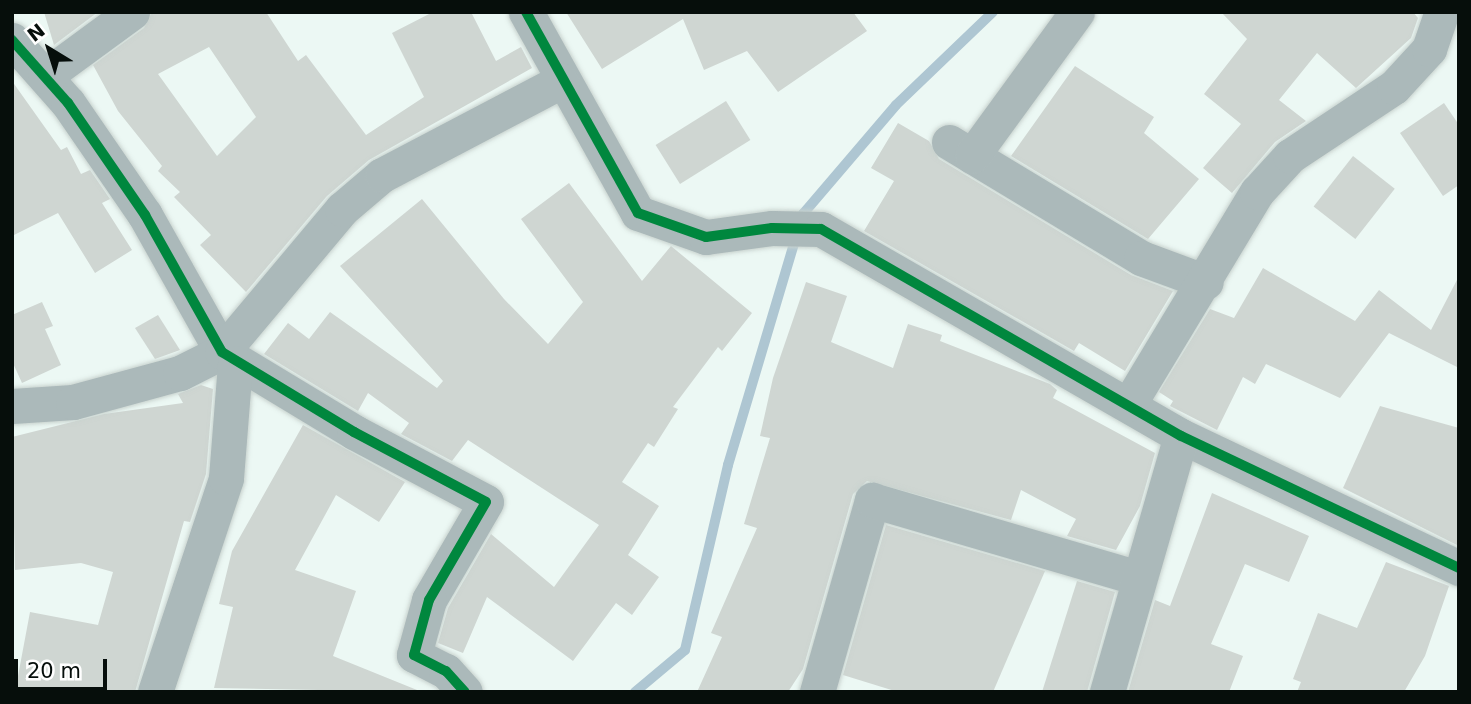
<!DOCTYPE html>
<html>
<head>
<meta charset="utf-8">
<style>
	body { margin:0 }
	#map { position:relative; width:1471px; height:704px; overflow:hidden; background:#ecf8f4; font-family:"DejaVu Sans",sans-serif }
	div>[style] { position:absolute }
	.stream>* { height:10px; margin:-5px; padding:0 5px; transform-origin:5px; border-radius:5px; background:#aec6d2 }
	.building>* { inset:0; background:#cfd6d2; transform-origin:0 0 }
	.roads { filter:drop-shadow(0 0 2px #c8d2ce) drop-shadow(0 0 2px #c8d2ce) }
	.minor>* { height:35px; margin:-17.5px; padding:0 17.5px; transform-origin:17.5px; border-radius:17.5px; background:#abb9ba }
	.cycleway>* { height:10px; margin:-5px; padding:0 5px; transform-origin:5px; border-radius:5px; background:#00873e }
	span { translate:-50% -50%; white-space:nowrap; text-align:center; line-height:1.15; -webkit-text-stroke:6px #fff; paint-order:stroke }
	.frame { position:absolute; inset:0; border:14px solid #060e0b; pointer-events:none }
	.north { position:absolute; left:14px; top:14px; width:70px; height:70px; -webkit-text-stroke:5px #fff; paint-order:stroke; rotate:322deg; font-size:19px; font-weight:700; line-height:28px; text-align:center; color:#060e0b }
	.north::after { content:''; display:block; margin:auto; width:24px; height:32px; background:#060e0b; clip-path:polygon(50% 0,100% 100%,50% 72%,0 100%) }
	.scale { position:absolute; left:14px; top:659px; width:93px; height:32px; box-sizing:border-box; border:4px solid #060e0b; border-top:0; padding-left:9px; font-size:21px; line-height:24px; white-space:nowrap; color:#060e0b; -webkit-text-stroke:5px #fff; paint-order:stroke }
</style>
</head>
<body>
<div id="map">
	<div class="stream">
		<div style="left:635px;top:692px;width:65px;rotate:-40deg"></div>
		<div style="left:685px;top:650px;width:190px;rotate:-76.9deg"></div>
		<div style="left:728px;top:465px;width:262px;rotate:-73.4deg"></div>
		<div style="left:803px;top:214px;width:143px;rotate:-49.5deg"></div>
		<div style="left:896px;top:105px;width:134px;rotate:-43.8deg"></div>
	</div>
	<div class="building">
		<div style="clip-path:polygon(44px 12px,98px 12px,54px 45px)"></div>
		<div style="clip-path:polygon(evenodd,152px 12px,266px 12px,298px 61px,306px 55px,366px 135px,424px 97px,392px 33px,433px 12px,471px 12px,496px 61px,521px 47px,532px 68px,369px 160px,327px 196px,246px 292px,200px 245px,211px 235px,174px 197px,180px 192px,158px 171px,162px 166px,118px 111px,93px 65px,144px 28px,152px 12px,209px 47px,256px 117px,217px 156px,158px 74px,209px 47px)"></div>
		<div style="clip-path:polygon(566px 12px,853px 12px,867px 31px,778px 92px,747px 51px,704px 70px,683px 19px,602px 69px)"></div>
		<div style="clip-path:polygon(1221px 12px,1413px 12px,1418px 18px,1411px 38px,1356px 88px,1317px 53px,1279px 100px,1306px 121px,1275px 142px,1232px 193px,1203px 168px,1241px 124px,1204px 94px,1247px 39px)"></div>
		<div style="clip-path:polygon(1075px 66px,1154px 117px,1144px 133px,1199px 179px,1148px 239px,1011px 156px)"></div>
		<div style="clip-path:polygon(12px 81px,61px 150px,67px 147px,81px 174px,90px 170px,110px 199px,102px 203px,132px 250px,95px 273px,58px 213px,12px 236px)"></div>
		<div style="left:726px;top:101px;width:46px;height:83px;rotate:58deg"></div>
		<div style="clip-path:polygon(1444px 103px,1459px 125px,1459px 185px,1443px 196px,1400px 133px)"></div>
		<div style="clip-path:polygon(898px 123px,929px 141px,939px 159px,1131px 275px,1173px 291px,1125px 371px,1079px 343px,1074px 351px,864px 231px,894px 181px,871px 168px)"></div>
		<div style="left:1353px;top:156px;width:53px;height:64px;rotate:38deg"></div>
		<div style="clip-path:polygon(569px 183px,642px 281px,671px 246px,752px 313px,722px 351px,718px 347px,673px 407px,678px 409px,654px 447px,648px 443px,622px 482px,659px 506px,628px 555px,659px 577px,632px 615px,616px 603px,573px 661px,487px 597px,463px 653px,438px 643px,448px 608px,491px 534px,554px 587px,599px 525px,468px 440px,452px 461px,401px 434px,409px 423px,368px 393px,358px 411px,264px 354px,288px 323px,309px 339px,330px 312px,437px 388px,443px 381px,340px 266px,422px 199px,504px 299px,548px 344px,583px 302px,521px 219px)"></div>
		<div style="clip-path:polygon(1263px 268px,1355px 321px,1379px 290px,1431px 330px,1459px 276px,1459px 368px,1389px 333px,1340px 398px,1266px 364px,1255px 384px,1243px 377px,1217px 430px,1170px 406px,1173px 401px,1159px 392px,1210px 309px,1234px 318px)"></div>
		<div style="clip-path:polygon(806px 282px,847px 296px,831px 342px,893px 368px,908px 324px,942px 335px,940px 341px,1050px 384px,1057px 390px,1053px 398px,1155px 453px,1140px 506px,1116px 550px,1067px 536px,1076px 519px,1021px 490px,1011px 520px,867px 481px,853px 494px,803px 669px,788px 692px,697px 692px,722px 637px,711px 633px,757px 528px,744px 524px,770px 438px,760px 436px,773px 378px)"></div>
		<div style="clip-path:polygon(42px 302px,53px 326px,45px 329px,61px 365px,22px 383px,12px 361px,12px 315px)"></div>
		<div style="clip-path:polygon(158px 315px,180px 350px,155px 359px,135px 328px)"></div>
		<div style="clip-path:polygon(201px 385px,213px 389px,206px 474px,190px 522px,184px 521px,135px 692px,15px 692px,30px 612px,98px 625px,113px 572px,81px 563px,15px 570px,12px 437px,104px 414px,183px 403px,178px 394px)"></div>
		<div style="clip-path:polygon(1380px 406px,1459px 428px,1459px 546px,1343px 488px)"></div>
		<div style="clip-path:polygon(303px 425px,405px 482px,379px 522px,336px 495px,295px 570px,356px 591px,333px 656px,422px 692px,214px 688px,233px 607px,219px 604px,232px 551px)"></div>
		<div style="clip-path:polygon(1212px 493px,1309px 536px,1289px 582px,1245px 564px,1211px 644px,1243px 656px,1229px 692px,1128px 692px,1155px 600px,1170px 606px)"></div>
		<div style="clip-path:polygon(886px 525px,1045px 571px,993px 692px,898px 692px,843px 675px)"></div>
		<div style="clip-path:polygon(1386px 562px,1449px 586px,1425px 656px,1404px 692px,1297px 692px,1301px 682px,1293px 679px,1318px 613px,1357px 628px)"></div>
		<div style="clip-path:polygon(1077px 581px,1115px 592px,1087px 692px,1042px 692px)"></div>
	</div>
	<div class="roads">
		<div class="minor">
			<div style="left:526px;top:12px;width:230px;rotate:60.9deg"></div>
			<div style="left:638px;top:213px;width:72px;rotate:19.4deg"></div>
			<div style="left:706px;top:237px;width:67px;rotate:-7.8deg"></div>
			<div style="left:772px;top:228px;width:49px;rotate:1.2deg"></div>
			<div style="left:821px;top:229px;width:415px;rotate:29.9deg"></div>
			<div style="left:1181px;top:436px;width:308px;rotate:25.4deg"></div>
			<div style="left:12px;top:40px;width:84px;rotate:48.4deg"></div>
			<div style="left:68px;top:103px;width:136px;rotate:55.5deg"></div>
			<div style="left:145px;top:215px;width:157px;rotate:60.7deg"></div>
			<div style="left:222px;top:352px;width:154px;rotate:31.2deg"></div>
			<div style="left:354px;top:432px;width:149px;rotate:27.9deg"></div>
			<div style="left:486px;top:502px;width:113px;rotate:120.2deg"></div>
			<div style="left:429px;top:600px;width:57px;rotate:105.3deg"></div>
			<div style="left:414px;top:655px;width:36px;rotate:27deg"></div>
			<div style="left:446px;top:671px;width:28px;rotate:48deg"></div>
			<div style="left:45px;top:76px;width:108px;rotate:-36.3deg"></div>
			<div style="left:949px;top:142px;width:224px;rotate:31.1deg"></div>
			<div style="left:1141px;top:258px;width:69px;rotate:20.3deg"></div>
			<div style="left:972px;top:156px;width:178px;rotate:-53.9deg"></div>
			<div style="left:1129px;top:404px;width:248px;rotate:-58.9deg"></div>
			<div style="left:1257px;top:192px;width:49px;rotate:-47.5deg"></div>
			<div style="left:1290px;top:156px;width:125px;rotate:-33.6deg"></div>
			<div style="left:1394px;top:87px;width:52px;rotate:-47.4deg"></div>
			<div style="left:1429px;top:49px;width:39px;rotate:-71deg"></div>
			<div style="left:12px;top:406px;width:61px;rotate:-3.8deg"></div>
			<div style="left:73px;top:402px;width:111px;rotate:-15.2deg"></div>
			<div style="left:180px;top:373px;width:47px;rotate:-26.6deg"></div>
			<div style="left:222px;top:352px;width:187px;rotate:-50deg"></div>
			<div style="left:342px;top:209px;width:52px;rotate:-40.4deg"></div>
			<div style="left:382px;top:175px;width:202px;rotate:-27.7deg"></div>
			<div style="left:155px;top:692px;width:225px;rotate:-71.6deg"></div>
			<div style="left:226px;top:478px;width:115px;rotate:-85.5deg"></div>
			<div style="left:817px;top:692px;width:200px;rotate:-74deg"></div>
			<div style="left:872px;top:500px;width:278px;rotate:16.3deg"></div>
			<div style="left:1107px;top:692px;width:266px;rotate:-73.9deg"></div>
		</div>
	</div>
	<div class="cycleway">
		<div style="left:526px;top:12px;width:230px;rotate:60.9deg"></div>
		<div style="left:638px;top:213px;width:72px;rotate:19.4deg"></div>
		<div style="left:706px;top:237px;width:67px;rotate:-7.8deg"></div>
		<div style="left:772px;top:228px;width:49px;rotate:1.2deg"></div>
		<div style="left:821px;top:229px;width:415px;rotate:29.9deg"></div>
		<div style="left:1181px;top:436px;width:308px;rotate:25.4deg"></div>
		<div style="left:12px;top:40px;width:84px;rotate:48.4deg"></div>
		<div style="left:68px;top:103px;width:136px;rotate:55.5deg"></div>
		<div style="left:145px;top:215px;width:157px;rotate:60.7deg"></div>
		<div style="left:222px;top:352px;width:154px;rotate:31.2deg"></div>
		<div style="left:354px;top:432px;width:149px;rotate:27.9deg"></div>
		<div style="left:486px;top:502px;width:113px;rotate:120.2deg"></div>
		<div style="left:429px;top:600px;width:57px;rotate:105.3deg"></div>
		<div style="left:414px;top:655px;width:36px;rotate:27deg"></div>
		<div style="left:446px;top:671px;width:28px;rotate:48deg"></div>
	</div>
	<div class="frame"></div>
	<div class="north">N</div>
	<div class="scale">20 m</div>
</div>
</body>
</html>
